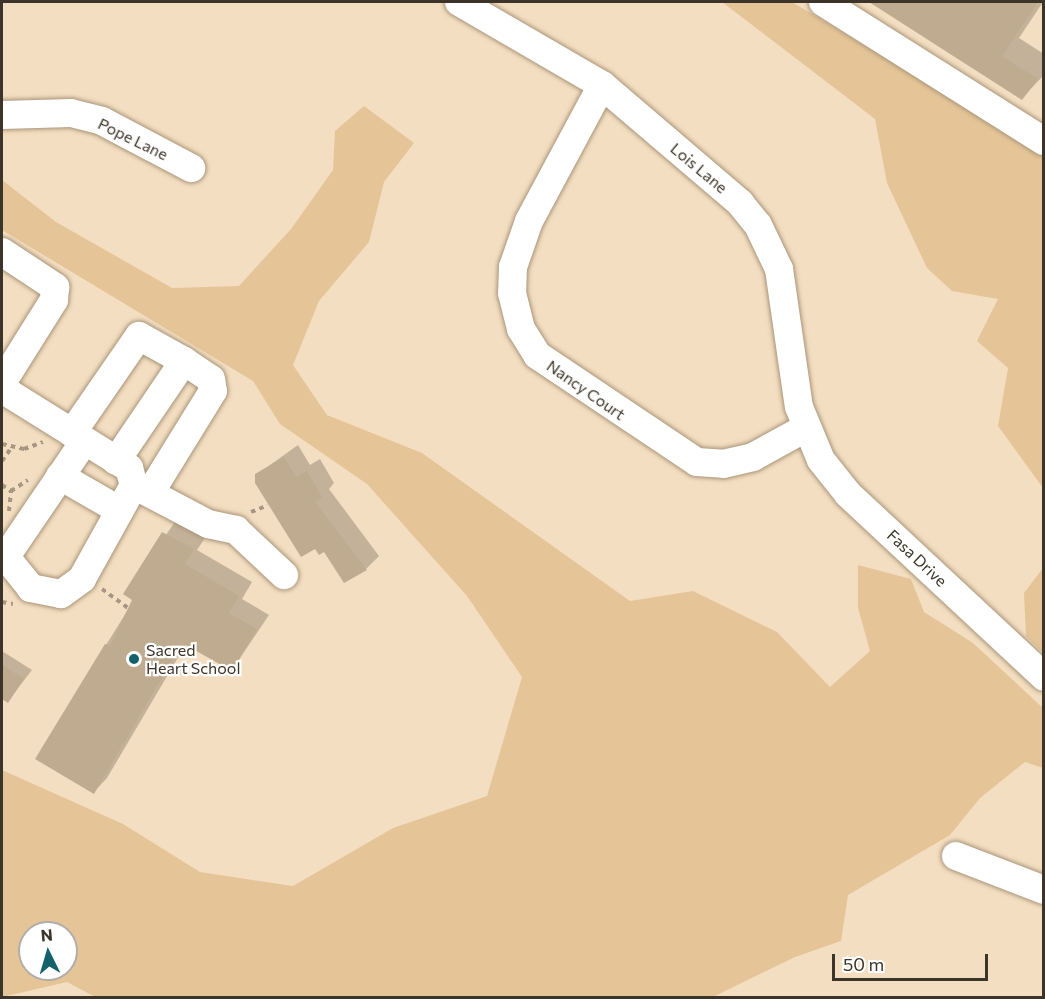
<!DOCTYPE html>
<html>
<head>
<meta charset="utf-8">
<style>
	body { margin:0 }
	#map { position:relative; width:1045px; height:999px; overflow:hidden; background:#f4dec1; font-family:Commissioner,sans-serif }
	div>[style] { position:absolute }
	.green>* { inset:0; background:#e5c598 }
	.shadow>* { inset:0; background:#0003 }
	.building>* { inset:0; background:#bfab8f }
	.path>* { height:4px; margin-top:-2px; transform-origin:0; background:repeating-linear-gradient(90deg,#a79681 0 4.5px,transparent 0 9px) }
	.roads { filter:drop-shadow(0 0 2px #a9957a) drop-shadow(0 0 2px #a9957a) }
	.minor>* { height:28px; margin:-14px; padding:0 14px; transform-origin:14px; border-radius:14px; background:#fff }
	.dots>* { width:16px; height:16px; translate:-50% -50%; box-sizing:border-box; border:3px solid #fff; border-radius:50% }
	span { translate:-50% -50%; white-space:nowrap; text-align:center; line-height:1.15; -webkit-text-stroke:4.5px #fff; paint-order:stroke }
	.street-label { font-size:16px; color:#3c3428 }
	.poi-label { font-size:16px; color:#3c3428 }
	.left { translate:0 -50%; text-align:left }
	.frame { position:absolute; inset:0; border:3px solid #3c3428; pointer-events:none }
	.north { position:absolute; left:18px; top:921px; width:60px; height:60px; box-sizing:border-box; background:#fff; border:2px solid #b1aea9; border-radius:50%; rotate:355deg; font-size:16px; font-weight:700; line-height:24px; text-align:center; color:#3c3428 }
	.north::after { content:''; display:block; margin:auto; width:21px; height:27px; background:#14616c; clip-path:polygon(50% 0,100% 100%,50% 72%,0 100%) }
	.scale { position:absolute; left:832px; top:954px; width:156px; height:27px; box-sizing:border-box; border:3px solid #3c3428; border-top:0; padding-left:8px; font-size:18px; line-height:21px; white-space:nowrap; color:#3c3428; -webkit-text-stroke:4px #fff; paint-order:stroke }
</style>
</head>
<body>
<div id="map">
	<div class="green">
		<div style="clip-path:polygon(722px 2px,792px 2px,1043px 152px,1043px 488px,998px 426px,1008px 368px,977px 341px,998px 299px,952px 291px,927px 268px,887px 183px,875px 119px)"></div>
		<div style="clip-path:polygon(evenodd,364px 106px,414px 143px,384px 182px,369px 242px,319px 301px,293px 365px,327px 415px,422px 453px,630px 601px,693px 591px,777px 632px,830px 687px,870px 651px,858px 608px,858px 565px,911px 579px,924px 612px,973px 643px,1043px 708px,1043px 768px,1025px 762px,980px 798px,950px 835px,848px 895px,841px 941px,795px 957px,713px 997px,97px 998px,67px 982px,2px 997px,2px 770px,123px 824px,200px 872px,293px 886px,393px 828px,487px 796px,522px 677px,467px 596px,367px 484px,280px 424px,253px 381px,2px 230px,2px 180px,56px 222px,172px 288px,239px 286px,291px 229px,333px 170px,335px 131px,364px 106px,30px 933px,66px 933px,66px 969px,30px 969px,30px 933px)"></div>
		<div style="clip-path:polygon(1043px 568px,1043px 653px,1026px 636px,1024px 593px)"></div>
	</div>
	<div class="shadow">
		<div style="clip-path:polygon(872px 2px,1043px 2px,1019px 38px,1044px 54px,1044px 75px,1022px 98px)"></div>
		<div style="clip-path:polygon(298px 445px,310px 465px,320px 459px,334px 483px,329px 489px,379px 556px,366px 569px,325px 550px,256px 475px)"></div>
		<div style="clip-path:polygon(177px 519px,207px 535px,197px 550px,252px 582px,242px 599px,269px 615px,232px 670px,186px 644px,107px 778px,94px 792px,106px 645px,134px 600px,125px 594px)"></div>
		<div style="clip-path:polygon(2px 651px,32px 670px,8px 701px,2px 697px)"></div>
	</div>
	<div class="building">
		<div style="clip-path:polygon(869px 2px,1038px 2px,1002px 56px,1038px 79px,1022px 100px)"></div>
		<div style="clip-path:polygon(284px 457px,296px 477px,307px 471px,322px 497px,315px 502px,367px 570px,344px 583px,324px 552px,319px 555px,315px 549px,301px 557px,255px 483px,255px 474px)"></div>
		<div style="clip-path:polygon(162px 532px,194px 549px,185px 564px,239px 596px,229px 613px,257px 629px,232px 671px,182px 643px,94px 794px,35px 759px,105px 644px,110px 646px,132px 600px,123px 594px)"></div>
		<div style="clip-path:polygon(2px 665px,24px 679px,8px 703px,2px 699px)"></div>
	</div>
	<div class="path">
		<div style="left:2px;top:444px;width:23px;rotate:13deg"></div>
		<div style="left:24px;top:449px;width:20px;rotate:-20deg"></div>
		<div style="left:2px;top:461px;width:16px;rotate:-55deg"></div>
		<div style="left:2px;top:485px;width:11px;rotate:34deg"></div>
		<div style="left:11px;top:491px;width:20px;rotate:-33deg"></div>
		<div style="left:9px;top:511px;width:20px;rotate:-84deg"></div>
		<div style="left:251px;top:512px;width:18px;rotate:-22deg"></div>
		<div style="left:102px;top:589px;width:32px;rotate:36deg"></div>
		<div style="left:2px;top:602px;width:11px;rotate:10deg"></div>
	</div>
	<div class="roads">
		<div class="minor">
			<div style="left:459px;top:2px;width:165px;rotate:30.1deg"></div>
			<div style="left:602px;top:85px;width:182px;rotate:40.5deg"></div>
			<div style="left:740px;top:203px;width:28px;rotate:51deg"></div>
			<div style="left:758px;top:225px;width:49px;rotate:64.5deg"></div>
			<div style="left:779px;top:269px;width:139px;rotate:81.8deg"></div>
			<div style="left:799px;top:407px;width:57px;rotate:67.5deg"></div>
			<div style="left:821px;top:460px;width:43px;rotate:51.5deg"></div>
			<div style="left:848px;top:494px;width:268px;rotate:43deg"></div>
			<div style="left:823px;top:2px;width:261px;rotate:32.2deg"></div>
			<div style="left:602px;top:85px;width:154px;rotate:118.2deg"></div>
			<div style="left:529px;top:221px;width:49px;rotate:109.2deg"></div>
			<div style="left:513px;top:267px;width:26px;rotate:92deg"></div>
			<div style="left:512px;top:293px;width:37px;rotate:76deg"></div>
			<div style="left:521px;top:329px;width:31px;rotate:58deg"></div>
			<div style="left:537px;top:355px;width:192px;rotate:33.8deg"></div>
			<div style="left:697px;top:462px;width:26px;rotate:4deg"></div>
			<div style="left:723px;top:464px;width:31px;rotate:-13deg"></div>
			<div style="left:753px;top:457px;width:58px;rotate:-28.8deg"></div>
			<div style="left:2px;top:115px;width:69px;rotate:-1.7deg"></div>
			<div style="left:71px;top:113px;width:32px;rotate:14deg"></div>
			<div style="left:102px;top:121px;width:101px;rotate:27.8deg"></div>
			<div style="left:2px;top:252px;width:64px;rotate:33.4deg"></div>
			<div style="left:55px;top:287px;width:13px;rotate:94deg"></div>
			<div style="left:54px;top:300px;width:98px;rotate:122.1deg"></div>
			<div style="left:2px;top:389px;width:150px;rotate:31.9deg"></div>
			<div style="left:129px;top:468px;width:18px;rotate:74deg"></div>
			<div style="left:134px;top:485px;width:107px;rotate:119deg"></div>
			<div style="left:82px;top:579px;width:26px;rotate:144deg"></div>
			<div style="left:61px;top:594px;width:31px;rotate:-169deg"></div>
			<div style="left:31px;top:588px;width:46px;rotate:-128.9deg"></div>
			<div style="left:72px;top:433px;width:118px;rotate:-55.4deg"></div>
			<div style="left:139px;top:336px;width:51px;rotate:29.1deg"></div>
			<div style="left:116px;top:461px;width:121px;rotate:-55.8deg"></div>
			<div style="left:184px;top:361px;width:32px;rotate:34deg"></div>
			<div style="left:211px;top:379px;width:12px;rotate:81deg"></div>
			<div style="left:213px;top:391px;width:120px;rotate:121.7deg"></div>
			<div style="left:60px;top:476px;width:68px;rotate:30deg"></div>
			<div style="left:134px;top:485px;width:84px;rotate:27.8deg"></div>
			<div style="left:208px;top:524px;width:29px;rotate:12deg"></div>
			<div style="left:236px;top:530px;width:66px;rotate:43.2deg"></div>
			<div style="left:7px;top:555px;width:135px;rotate:-55.8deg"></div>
			<div style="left:956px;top:856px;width:94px;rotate:21.1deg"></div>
		</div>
	</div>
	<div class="dots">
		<div style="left:134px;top:659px;background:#14616c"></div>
	</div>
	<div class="street-label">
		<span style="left:133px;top:139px;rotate:26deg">Pope Lane</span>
		<span style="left:699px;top:168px;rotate:40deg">Lois Lane</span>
		<span style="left:586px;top:390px;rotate:35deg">Nancy Court</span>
		<span style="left:917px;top:558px;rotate:43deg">Fasa Drive</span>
	</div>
	<div class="poi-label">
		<span class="left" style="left:146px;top:659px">Sacred<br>Heart School</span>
	</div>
	<div class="frame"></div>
	<div class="north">N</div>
	<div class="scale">50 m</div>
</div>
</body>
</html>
